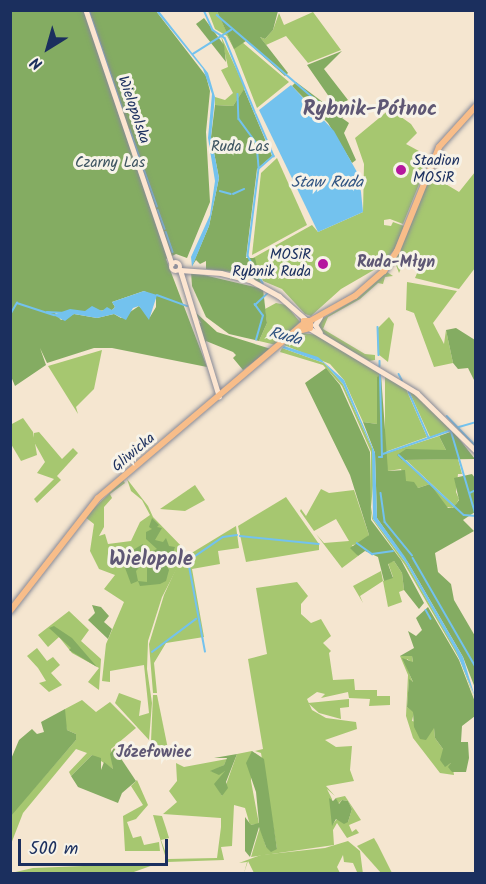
<!DOCTYPE html>
<html>
<head>
<meta charset="utf-8">
<style>
	body { margin:0 }
	#map { position:relative; width:486px; height:884px; overflow:hidden; background:#f5e6d0; font-family:Kalam,sans-serif }
	div>[style] { position:absolute }
	.green>* { inset:0; background:#a6c770 }
	.forest>* { inset:0; background:#84ac62 }
	.water>* { inset:0; background:#73c2ee }
	.stream>* { height:1.5px; margin:-0.75px; padding:0 0.75px; transform-origin:0.75px; border-radius:0.75px; background:#73c2ee }
	.roads { filter:drop-shadow(0 0 2px #888a97) drop-shadow(0 0 2px #888a97) }
	.secondary>* { height:4.5px; margin:-2.25px; padding:0 2.25px; transform-origin:2.25px; border-radius:2.25px; background:#fce5d0 }
	.secondary>.ring { margin:-2.25px; padding:0; box-sizing:content-box; background:none; border:4.5px solid #fce5d0; border-radius:50% }
	.primary>* { height:6px; margin:-3px; padding:0 3px; transform-origin:3px; border-radius:3px; background:#f8bd89 }
	.dots>* { width:16px; height:16px; translate:-50% -50%; box-sizing:border-box; border:3px solid #f7f3e8; border-radius:50% }
	span { translate:-50% -50%; white-space:nowrap; text-align:center; line-height:1.15; -webkit-text-stroke:6px #f7f3e8; paint-order:stroke }
	.street-label { font-size:15px; color:#1b2f5e }
	.park-label { font-size:15px; color:#3e5562 }
	.poi-label { font-size:15px; color:#1b2f5e }
	.left { translate:0 -50%; text-align:left }
	.right { translate:-100% -50%; text-align:right }
	.water-label { font-size:16px; color:#315482; font-style:italic }
	.neighbourhood-label { font-size:16px; color:#5e5774; font-weight:700 }
	.district-label { font-size:21px; color:#5e5774; font-weight:700 }
	.frame { position:absolute; inset:0; border:12px solid #1b2f5e; pointer-events:none }
	.north { position:absolute; left:18px; top:18px; width:60px; height:60px; -webkit-text-stroke:4px #f7f3e8; paint-order:stroke; rotate:217deg; font-size:16px; font-weight:700; line-height:24px; text-align:center; color:#1b2f5e }
	.north::after { content:''; display:block; margin:auto; width:21px; height:27px; background:#1b2f5e; clip-path:polygon(50% 0,100% 100%,50% 72%,0 100%) }
	.scale { position:absolute; left:18px; top:839px; width:150px; height:27px; box-sizing:border-box; border:3px solid #1b2f5e; border-top:0; padding-left:8px; font-size:18px; line-height:21px; white-space:nowrap; color:#1b2f5e; -webkit-text-stroke:4px #f7f3e8; paint-order:stroke }
</style>
</head>
<body>
<div id="map">
	<div class="green">
		<div style="clip-path:polygon(208px 11px,217px 11px,234px 48px,242px 42px,289px 82px,257px 108px,234px 49px,227px 36px,215px 29px)"></div>
		<div style="clip-path:polygon(313px 12px,341px 50px,308px 63px,286px 36px,266px 45px,260px 37px,265px 39px,273px 30px,279px 13px,284px 25px)"></div>
		<div style="clip-path:polygon(221px 36px,245px 88px,233px 106px,215px 105px,215px 97px,225px 100px,233px 93px,221px 70px,228px 67px)"></div>
		<div style="clip-path:polygon(390px 109px,411px 124px,417px 133px,406px 144px,430px 157px,403px 224px,390px 219px,384px 220px,384px 225px,391px 226px,393px 222px,404px 226px,395px 249px,379px 267px,341px 289px,311px 316px,305px 314px,282px 289px,263px 281px,253px 258px,312px 225px,318px 232px,363px 212px,364px 164px,355px 138px)"></div>
		<div style="clip-path:polygon(277px 158px,307px 225px,252px 255px,261px 173px)"></div>
		<div style="clip-path:polygon(475px 172px,475px 268px,459px 289px,415px 278px,421px 264px,406px 258px,399px 273px,394px 260px,429px 174px,459px 192px)"></div>
		<div style="clip-path:polygon(387px 272px,393px 276px,385px 277px,383px 284px,378px 283px,360px 299px,328px 317px,323px 329px,365px 354px,375px 355px,375px 360px,369px 361px,332px 340px,318px 329px,317px 322px,359px 297px)"></div>
		<div style="clip-path:polygon(407px 282px,457px 291px,433px 323px,444px 344px,446px 330px,453px 363px,434px 367px,414px 313px,406px 310px)"></div>
		<div style="clip-path:polygon(276px 303px,286px 305px,300px 322px,276px 345px,259px 341px,267px 323px,265px 309px)"></div>
		<div style="clip-path:polygon(389px 317px,394px 324px,388px 362px,378px 354px,377px 329px)"></div>
		<div style="clip-path:polygon(302px 333px,318px 335px,380px 372px,377px 424px,363px 422px,344px 380px,330px 364px,284px 345px)"></div>
		<div style="clip-path:polygon(282px 348px,324px 363px,343px 384px,372px 448px,374px 475px,371px 507px,373px 519px,406px 563px,461px 659px,475px 700px,460px 660px,405px 565px,372px 519px,370px 505px,371px 452px,342px 386px,323px 365px,280px 352px)"></div>
		<div style="clip-path:polygon(102px 350px,94px 389px,76px 407px,78px 414px,48px 366px)"></div>
		<div style="clip-path:polygon(385px 375px,406px 389px,427px 437px,385px 452px)"></div>
		<div style="clip-path:polygon(409px 391px,415px 394px,452px 429px,430px 437px)"></div>
		<div style="clip-path:polygon(23px 418px,33px 432px,37px 455px,21px 461px,11px 444px,10px 425px)"></div>
		<div style="clip-path:polygon(39px 432px,62px 459px,73px 448px,78px 453px,57px 476px,61px 480px,37px 503px,34px 499px,54px 479px,37px 473px,45px 462px,34px 442px,34px 433px)"></div>
		<div style="clip-path:polygon(439px 436px,446px 450px,415px 452px,402px 460px,404px 460px,454px 507px,452px 508px,443px 506px,430px 484px,418px 488px,405px 481px,401px 469px,388px 471px,385px 463px,384px 454px)"></div>
		<div style="clip-path:polygon(458px 459px,462px 474px,458px 474px,456px 492px,459px 499px,455px 506px,406px 460px)"></div>
		<div style="clip-path:polygon(127px 479px,148px 506px,153px 517px,186px 551px,162px 597px,148px 641px,147px 669px,152px 703px,149px 740px,115px 703px,119px 693px,141px 701px,139px 716px,149px 713px,144px 665px,110px 671px,110px 682px,102px 681px,106px 644px,124px 602px,104px 589px,115px 575px,99px 569px,90px 551px,94px 524px,85px 517px,123px 480px,125px 483px,110px 494px,112px 498px,104px 507px,104px 527px,99px 536px,105px 534px,108px 544px,131px 541px,140px 522px,150px 515px,142px 500px,131px 491px)"></div>
		<div style="clip-path:polygon(195px 485px,205px 500px,185px 511px,160px 509px)"></div>
		<div style="clip-path:polygon(321px 489px,329px 493px,354px 490px,369px 535px,360px 544px,352px 545px,358px 556px,342px 568px,316px 534px,324px 543px,349px 541px,336px 519px,314px 531px,300px 511px,301px 509px,306px 516px)"></div>
		<div style="clip-path:polygon(286px 497px,319px 544px,319px 550px,246px 562px,238px 526px)"></div>
		<div style="clip-path:polygon(236px 526px,239px 548px,218px 551px,220px 564px,192px 569px,204px 637px,166px 643px,154px 663px,157px 693px,153px 693px,149px 644px,164px 595px,180px 560px)"></div>
		<div style="clip-path:polygon(394px 561px,402px 573px,404px 590px,399px 592px,402px 602px,388px 607px,383px 581px,360px 596px,363px 603px,353px 586px,381px 571px,383px 581px,393px 577px,388px 563px)"></div>
		<div style="clip-path:polygon(297px 582px,308px 596px,301px 604px,301px 614px,311px 623px,321px 619px,331px 636px,323px 643px,331px 651px,329px 653px,333px 680px,354px 679px,355px 690px,377px 690px,377px 696px,390px 696px,390px 705px,369px 706px,370px 699px,349px 698px,348px 692px,321px 698px,325px 694px,317px 692px,307px 699px,312px 710px,326px 718px,356px 722px,357px 729px,325px 740px,336px 747px,352px 746px,350px 770px,354px 781px,326px 786px,335px 796px,327px 789px,332px 799px,332px 825px,337px 819px,348px 822px,352px 809px,348px 801px,342px 800px,338px 804px,336px 798px,345px 796px,361px 820px,349px 825px,352px 832px,356px 829px,359px 833px,347px 838px,337px 823px,333px 830px,334px 845px,251px 857px,260px 827px,266px 847px,277px 849px,261px 753px,255px 751px,263px 749px,248px 659px,267px 654px,256px 588px)"></div>
		<div style="clip-path:polygon(69px 611px,89px 630px,81px 641px,101px 659px,99px 690px,88px 682px,99px 668px,72px 653px,59px 637px,48px 647px,38px 635px)"></div>
		<div style="clip-path:polygon(37px 648px,47px 661px,53px 657px,60px 665px,51px 673px,62px 685px,49px 692px,39px 683px,46px 681px,38px 668px,27px 656px)"></div>
		<div style="clip-path:polygon(400px 656px,412px 656px,413px 663px,407px 659px,406px 665px,413px 683px,409px 680px,407px 707px,414px 712px,412px 721px,434px 727px,435px 738px,443px 749px,444px 766px,452px 763px,454px 775px,440px 773px,413px 738px,406px 716px,408px 675px)"></div>
		<div style="clip-path:polygon(153px 695px,157px 695px,170px 759px,151px 742px)"></div>
		<div style="clip-path:polygon(349px 699px,349px 707px,340px 708px,341px 719px,319px 713px,308px 703px)"></div>
		<div style="clip-path:polygon(82px 700px,96px 712px,110px 702px,136px 728px,111px 749px,113px 769px,92px 755px,71px 776px,69px 772px,87px 753px,76px 749px,23px 813px,11px 844px,10px 816px,76px 740px,76px 734px,67px 730px,63px 715px,65px 709px)"></div>
		<div style="clip-path:polygon(252px 751px,251px 781px,259px 824px,250px 825px,245px 808px,234px 805px,232px 846px,221px 847px,224px 860px,167px 862px,153px 815px,162px 816px,166px 828px,169px 838px,161px 840px,168px 859px,217px 858px,221px 827px,221px 818px,163px 814px,177px 802px,169px 791px,177px 781px,176px 763px,184px 767px,227px 759px,224px 765px,211px 772px,225px 771px,217px 787px,222px 796px,237px 754px)"></div>
		<div style="clip-path:polygon(137px 780px,148px 805px,136px 819px,127px 822px,133px 838px,141px 836px,144px 845px,159px 842px,160px 851px,125px 851px,123px 816px,143px 805px,131px 786px)"></div>
		<div style="clip-path:polygon(374px 838px,378px 845px,392px 873px,381px 873px,357px 846px)"></div>
		<div style="clip-path:polygon(348px 841px,360px 851px,363px 874px,353px 873px,357px 872px,353px 863px,344px 862px,343px 855px,337px 867px,340px 873px,254px 873px,248px 861px,244px 873px,247px 862px,239px 863px,261px 855px,325px 848px)"></div>
		<div style="clip-path:polygon(159px 863px,131px 873px,11px 873px,33px 868px)"></div>
	</div>
	<div class="forest">
		<div style="clip-path:polygon(evenodd,10px 11px,156px 11px,206px 76px,210px 91px,206px 132px,210px 202px,187px 258px,176px 254px,166px 259px,207px 367px,112px 348px,94px 348px,47px 363px,40px 348px,46px 365px,15px 386px,10px 374px,10px 11px,144px 291px,156px 297px,156px 307px,150px 317px,139px 306px,121px 318px,114px 314px,97px 318px,74px 314px,61px 320px,55px 313px,112px 310px,115px 307px,112px 302px,144px 291px)"></div>
		<div style="clip-path:polygon(217px 11px,278px 11px,273px 30px,265px 39px,260px 37px,288px 73px,285px 76px,246px 41px,234px 49px)"></div>
		<div style="clip-path:polygon(204px 18px,224px 45px,226px 62px,196px 24px)"></div>
		<div style="clip-path:polygon(342px 51px,324px 69px,348px 100px,337px 106px,345px 115px,342px 118px,349px 123px,344px 133px,356px 160px,352px 163px,328px 123px,292px 86px,296px 82px,328px 106px,332px 101px,307px 65px)"></div>
		<div style="clip-path:polygon(244px 89px,272px 156px,257px 169px,246px 258px,255px 258px,261px 283px,241px 273px,206px 269px,206px 261px,200px 264px,196px 260px,192px 266px,209px 226px,219px 178px,211px 137px,215px 105px,233px 106px)"></div>
		<div style="clip-path:polygon(191px 272px,263px 289px,267px 323px,259px 341px,229px 334px,206px 317px,192px 286px)"></div>
		<div style="clip-path:polygon(193px 310px,217px 332px,271px 349px,243px 370px,233px 358px,236px 355px,233px 352px,206px 341px,204px 345px,198px 322px,201px 323px)"></div>
		<div style="clip-path:polygon(456px 328px,475px 340px,475px 382px,468px 368px,458px 369px,453px 363px,446px 330px)"></div>
		<div style="clip-path:polygon(326px 368px,340px 385px,370px 452px,371px 520px,401px 560px,424px 603px,419px 609px,404px 590px,402px 573px,394px 561px,388px 564px,393px 578px,384px 581px,378px 557px,365px 551px,358px 556px,350px 548px,369px 535px,350px 475px,305px 383px)"></div>
		<div style="clip-path:polygon(381px 375px,388px 471px,405px 470px,406px 481px,414px 482px,418px 488px,430px 484px,448px 508px,453px 508px,459px 500px,454px 478px,472px 474px,475px 478px,475px 512px,463px 520px,474px 531px,435px 553px,438px 572px,451px 584px,454px 600px,475px 636px,475px 688px,463px 657px,409px 564px,377px 518px,375px 453px,363px 422px,377px 424px,377px 377px)"></div>
		<div style="clip-path:polygon(453px 431px,475px 459px,402px 460px,397px 455px,406px 449px,446px 450px,439px 436px)"></div>
		<div style="clip-path:polygon(152px 518px,159px 525px,157px 527px,162px 528px,155px 540px,163px 542px,166px 538px,169px 546px,175px 547px,170px 562px,166px 564px,169px 570px,166px 581px,160px 584px,140px 586px,138px 581px,131px 584px,121px 557px,143px 544px,144px 554px,148px 553px,149px 557px,136px 571px,138px 581px,147px 582px,147px 567px,155px 555px,149px 553px,157px 549px,146px 539px,146px 532px,152px 529px,149px 527px)"></div>
		<div style="clip-path:polygon(92px 605px,101px 607px,109px 616px,104px 622px,112px 629px,108px 639px,88px 620px,95px 613px)"></div>
		<div style="clip-path:polygon(428px 607px,459px 660px,475px 702px,475px 716px,462px 726px,461px 742px,468px 742px,469px 758px,466px 772px,452px 772px,448px 767px,451px 763px,445px 767px,440px 760px,443px 749px,435px 738px,434px 728px,426px 740px,420px 739px,414px 727px,413px 712px,407px 707px,409px 679px,413px 682px,402px 658px,413px 662px,412px 656px,400px 656px,414px 648px,408px 631px,416px 636px,422px 630px,416px 618px)"></div>
		<div style="clip-path:polygon(54px 626px,72px 638px,97px 667px,69px 650px,71px 648px,49px 628px)"></div>
		<div style="clip-path:polygon(65px 709px,67px 730px,76px 734px,76px 740px,11px 816px,11px 759px,19px 740px,32px 729px,37px 734px,44px 732px,41px 722px)"></div>
		<div style="clip-path:polygon(114px 748px,136px 781px,122px 793px,118px 803px,78px 787px,71px 776px,92px 755px,101px 758px,101px 770px,104px 762px,113px 769px,110px 754px)"></div>
		<div style="clip-path:polygon(252px 751px,264px 759px,277px 849px,271px 852px,266px 847px,259px 827px,250px 857px,245px 851px,245px 817px,251px 825px,259px 823px,256px 792px,246px 763px)"></div>
		<div style="clip-path:polygon(237px 754px,226px 782px,228px 788px,222px 796px,214px 784px,225px 771px,219px 775px,210px 771px,224px 765px,227px 758px,214px 758px)"></div>
		<div style="clip-path:polygon(329px 798px,333px 801px,336px 798px,339px 804px,342px 800px,348px 801px,352px 809px,348px 822px,344px 824px,336px 819px,332px 826px)"></div>
	</div>
	<div class="water">
		<div style="clip-path:polygon(156px 11px,159px 11px,208px 73px,215px 97px,211px 137px,219px 178px,209px 226px,192px 267px,191px 257px,210px 215px,215px 181px,208px 138px,212px 94px,203px 69px)"></div>
		<div style="clip-path:polygon(291px 85px,334px 131px,357px 172px,361px 192px,363px 212px,318px 232px,259px 110px)"></div>
		<div style="clip-path:polygon(144px 291px,157px 295px,149px 320px,139px 306px,133px 308px,126px 320px,114px 314px,97px 318px,74px 314px,65px 321px,53px 315px,70px 309px,85px 311px,92px 306px,102px 311px,107px 307px,112px 310px,115px 307px,112px 302px)"></div>
		<div style="clip-path:polygon(284px 346px,318px 357px,344px 380px,375px 453px,377px 518px,405px 557px,463px 657px,475px 697px,456px 651px,406px 563px,373px 519px,372px 448px,343px 384px,324px 363px,282px 348px)"></div>
	</div>
	<div class="stream">
		<div style="left:89px;top:10px;width:7px;rotate:74deg"></div>
		<div style="left:204px;top:10px;width:22px;rotate:66deg"></div>
		<div style="left:213px;top:30px;width:14px;rotate:34deg"></div>
		<div style="left:225px;top:38px;width:80px;rotate:67.9deg"></div>
		<div style="left:217px;top:15px;width:143px;rotate:40.7deg"></div>
		<div style="left:92px;top:19px;width:93px;rotate:71.2deg"></div>
		<div style="left:193px;top:54px;width:45px;rotate:-32.3deg"></div>
		<div style="left:238px;top:94px;width:25px;rotate:88deg"></div>
		<div style="left:239px;top:119px;width:31px;rotate:54deg"></div>
		<div style="left:257px;top:144px;width:24px;rotate:85deg"></div>
		<div style="left:256px;top:114px;width:46px;rotate:66.8deg"></div>
		<div style="left:274px;top:156px;width:20px;rotate:139deg"></div>
		<div style="left:259px;top:169px;width:88px;rotate:97.2deg"></div>
		<div style="left:248px;top:256px;width:31px;rotate:61deg"></div>
		<div style="left:130px;top:130px;width:81px;rotate:70.4deg"></div>
		<div style="left:220px;top:191px;width:11px;rotate:15deg"></div>
		<div style="left:233px;top:194px;width:12px;rotate:-24deg"></div>
		<div style="left:158px;top:210px;width:20px;rotate:70deg"></div>
		<div style="left:166px;top:232px;width:21px;rotate:71deg"></div>
		<div style="left:157px;top:295px;width:32px;rotate:20deg"></div>
		<div style="left:47px;top:312px;width:18px;rotate:3deg"></div>
		<div style="left:10px;top:315px;width:14px;rotate:-60deg"></div>
		<div style="left:17px;top:303px;width:39px;rotate:18deg"></div>
		<div style="left:378px;top:327px;width:28px;rotate:88deg"></div>
		<div style="left:256px;top:340px;width:25px;rotate:-74deg"></div>
		<div style="left:263px;top:316px;width:14px;rotate:-126deg"></div>
		<div style="left:255px;top:305px;width:19px;rotate:-43deg"></div>
		<div style="left:380px;top:361px;width:5px;rotate:90deg"></div>
		<div style="left:399px;top:374px;width:7px;rotate:63deg"></div>
		<div style="left:409px;top:392px;width:50px;rotate:66.5deg"></div>
		<div style="left:447px;top:416px;width:42px;rotate:46deg"></div>
		<div style="left:459px;top:427px;width:18px;rotate:-16deg"></div>
		<div style="left:451px;top:430px;width:89px;rotate:73.6deg"></div>
		<div style="left:383px;top:454px;width:70px;rotate:-19.2deg"></div>
		<div style="left:399px;top:455px;width:88px;rotate:42.7deg"></div>
		<div style="left:464px;top:515px;width:12px;rotate:5deg"></div>
		<div style="left:379px;top:457px;width:3px"></div>
		<div style="left:382px;top:457px;width:84px;rotate:-91.4deg"></div>
		<div style="left:381px;top:493px;width:29px;rotate:82deg"></div>
		<div style="left:385px;top:522px;width:43px;rotate:50.7deg"></div>
		<div style="left:470px;top:493px;width:7px;rotate:-27deg"></div>
		<div style="left:240px;top:536px;width:79px;rotate:5.8deg"></div>
		<div style="left:357px;top:543px;width:19px;rotate:36deg"></div>
		<div style="left:372px;top:554px;width:21px;rotate:-8deg"></div>
		<div style="left:413px;top:558px;width:126px;rotate:60deg"></div>
		<div style="left:426px;top:610px;width:10px;rotate:61deg"></div>
		<div style="left:152px;top:652px;width:55px;rotate:-36.9deg"></div>
		<div style="left:205px;top:652px;width:93px;rotate:-100.6deg"></div>
		<div style="left:188px;top:561px;width:42px;rotate:-34.4deg"></div>
		<div style="left:223px;top:537px;width:14px;rotate:-8deg"></div>
	</div>
	<div class="roads">
		<div class="secondary">
			<div style="left:86px;top:10px;width:268px;rotate:71.3deg"></div>
			<div class="ring" style="left:171px;top:262px;width:5.5px;height:5.5px"></div>
			<div style="left:309px;top:328px;width:126px;rotate:31deg"></div>
			<div style="left:417px;top:393px;width:83px;rotate:44.5deg"></div>
			<div style="left:320px;top:333px;width:9px;rotate:-122deg"></div>
			<div style="left:315px;top:325px;width:9px;rotate:-58deg"></div>
			<div style="left:219px;top:397px;width:133px;rotate:-107.1deg"></div>
			<div style="left:180px;top:270px;width:41px;rotate:4.2deg"></div>
			<div style="left:221px;top:273px;width:32px;rotate:14deg"></div>
			<div style="left:252px;top:281px;width:31px;rotate:29deg"></div>
			<div style="left:279px;top:296px;width:37px;rotate:41deg"></div>
		</div>
		<div class="primary">
			<div style="left:310px;top:321px;width:51px;rotate:-29.1deg"></div>
			<div style="left:355px;top:296px;width:38px;rotate:-41deg"></div>
			<div style="left:384px;top:271px;width:24px;rotate:-57deg"></div>
			<div style="left:397px;top:251px;width:112px;rotate:-68deg"></div>
			<div style="left:439px;top:147px;width:55px;rotate:-47.9deg"></div>
			<div style="left:298px;top:331px;width:12px;rotate:-14deg"></div>
			<div style="left:310px;top:328px;width:7px;rotate:-90deg"></div>
			<div style="left:310px;top:321px;width:6px;rotate:180deg"></div>
			<div style="left:304px;top:321px;width:7px;rotate:90deg"></div>
			<div style="left:10px;top:611px;width:143px;rotate:-52.1deg"></div>
			<div style="left:98px;top:498px;width:269px;rotate:-40.3deg"></div>
		</div>
	</div>
	<div class="dots">
		<div style="left:401px;top:170px;background:#b5179e"></div>
		<div style="left:323px;top:264px;background:#b5179e"></div>
	</div>
	<div class="street-label">
		<span style="left:133px;top:110px;rotate:71deg">Wielopolska</span>
		<span style="left:134px;top:453px;rotate:-40deg">Gliwicka</span>
	</div>
	<div class="park-label">
		<span style="left:240px;top:148px">Ruda Las</span>
		<span style="left:110px;top:164px">Czarny Las</span>
	</div>
	<div class="poi-label">
		<span class="left" style="left:413px;top:170px">Stadion<br>MOSiR</span>
		<span class="right" style="left:311px;top:264px">MOSiR<br>Rybnik Ruda</span>
	</div>
	<div class="water-label">
		<span style="left:327px;top:183px">Staw Ruda</span>
		<span style="left:285px;top:337px;rotate:15deg">Ruda</span>
	</div>
	<div class="neighbourhood-label">
		<span style="left:396px;top:263px">Ruda-Młyn</span>
		<span style="left:154px;top:753px">Józefowiec</span>
	</div>
	<div class="district-label">
		<span style="left:370px;top:110px">Rybnik-Północ</span>
		<span style="left:151px;top:560px">Wielopole</span>
	</div>
	<div class="frame"></div>
	<div class="north">N</div>
	<div class="scale">500 m</div>
</div>
</body>
</html>
